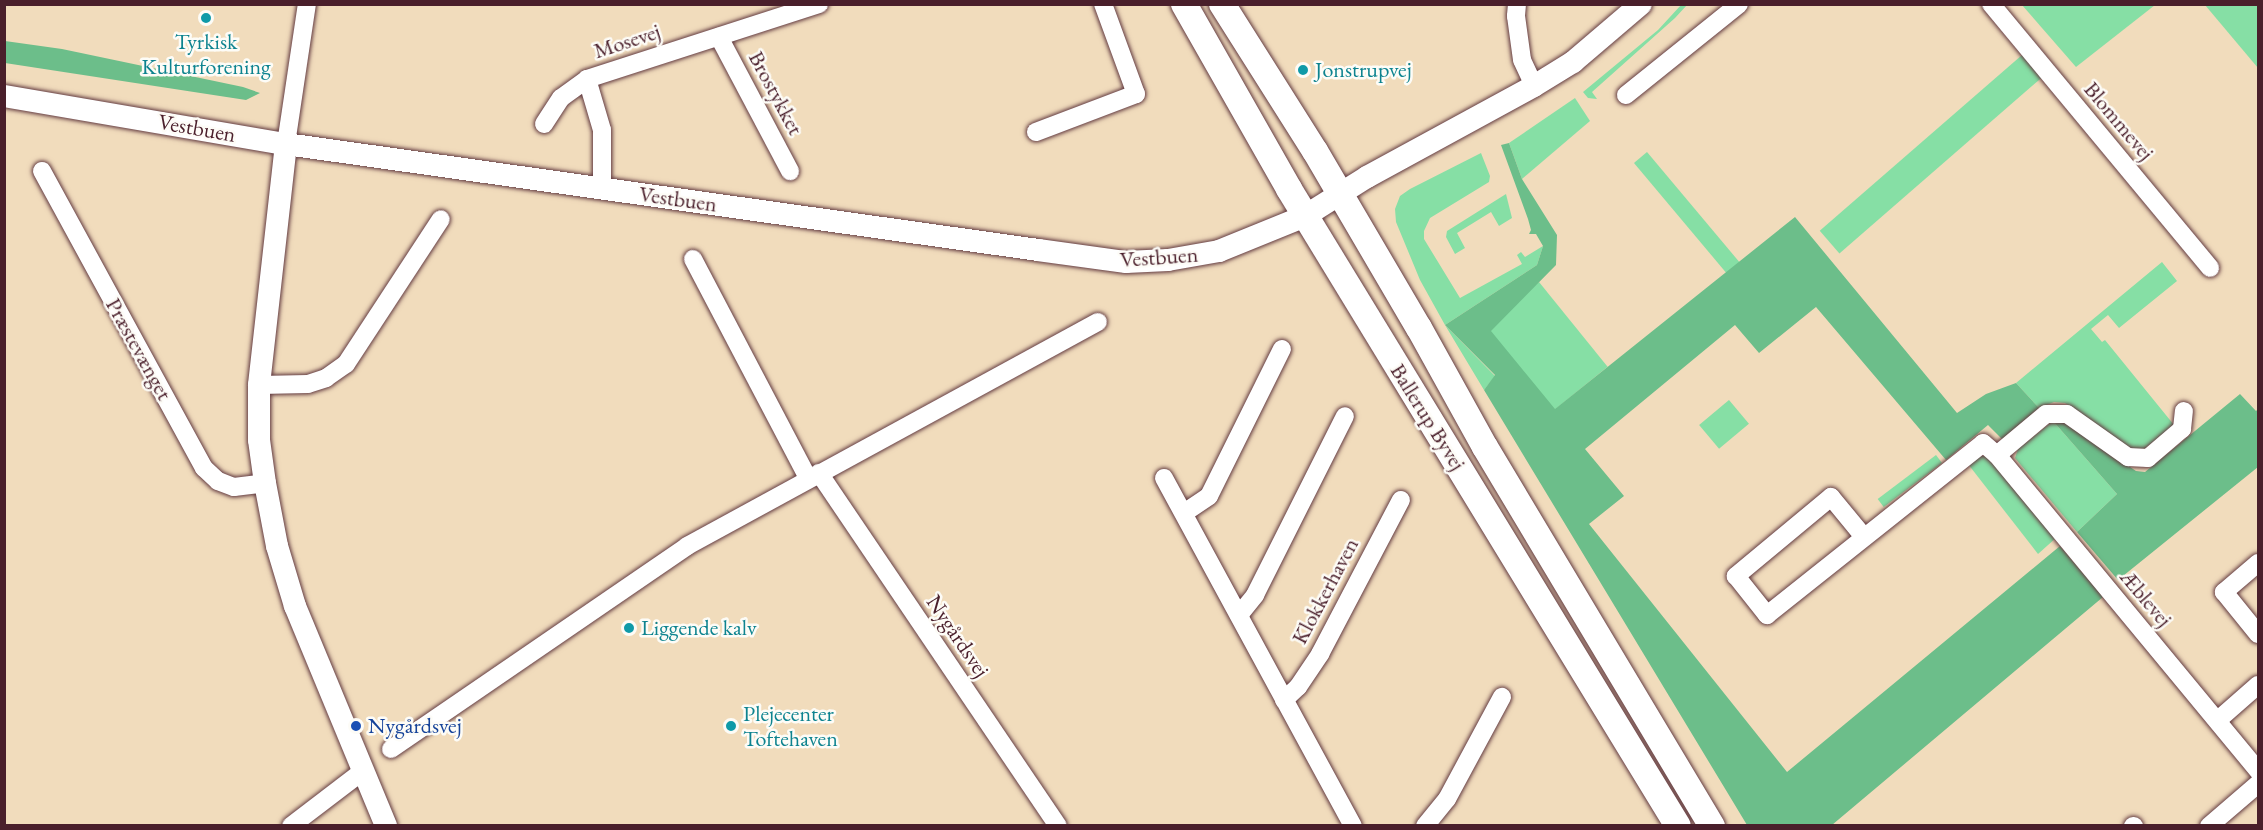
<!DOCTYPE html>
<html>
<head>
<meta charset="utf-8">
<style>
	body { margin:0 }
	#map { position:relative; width:2263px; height:830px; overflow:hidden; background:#f1dcbc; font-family:"EB Garamond",serif }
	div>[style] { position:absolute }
	.green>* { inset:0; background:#86dfa5; transform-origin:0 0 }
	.forest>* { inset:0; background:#6cbe8a }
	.roads { filter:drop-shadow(0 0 2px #633b41) drop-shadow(0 0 2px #633b41) }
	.minor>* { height:18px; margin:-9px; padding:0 9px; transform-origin:9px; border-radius:9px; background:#fff }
	.tertiary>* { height:22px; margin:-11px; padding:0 11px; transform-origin:11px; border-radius:11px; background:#fff }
	.secondary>* { height:26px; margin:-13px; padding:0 13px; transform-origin:13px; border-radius:13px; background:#fff }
	.dots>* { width:16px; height:16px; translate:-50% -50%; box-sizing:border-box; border:3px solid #fdfcf7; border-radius:50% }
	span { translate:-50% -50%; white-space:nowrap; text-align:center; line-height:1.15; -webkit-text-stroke:5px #fdfcf7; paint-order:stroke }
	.culture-label { font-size:22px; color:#0d838f }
	.left { translate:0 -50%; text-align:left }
	.street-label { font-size:22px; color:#4a1f2b }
	.transit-label { font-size:22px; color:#164399 }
	.frame { position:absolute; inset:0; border:6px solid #4a1f2b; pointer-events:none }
</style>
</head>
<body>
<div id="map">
	<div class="green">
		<div style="clip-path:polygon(1681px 5px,1687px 5px,1675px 18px,1592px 92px,1597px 99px,1588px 98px,1583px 92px,1658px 30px)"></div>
		<div style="clip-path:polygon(2022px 5px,2155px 5px,2076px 67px)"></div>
		<div style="clip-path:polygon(2205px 5px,2258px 5px,2258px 68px)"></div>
		<div style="left:2022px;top:55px;width:30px;height:268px;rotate:49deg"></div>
		<div style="clip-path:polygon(1575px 98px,1590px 121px,1522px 179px,1509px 143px)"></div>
		<div style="left:1647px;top:152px;width:144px;height:17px;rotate:50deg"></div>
		<div style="clip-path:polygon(1481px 153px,1490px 176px,1489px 182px,1430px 218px,1424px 231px,1424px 239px,1460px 298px,1522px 264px,1517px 255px,1521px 252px,1525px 257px,1543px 246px,1537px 265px,1445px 325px,1495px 376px,1484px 390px,1445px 325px,1420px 280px,1396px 222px,1395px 209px,1400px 196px,1410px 189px)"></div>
		<div style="clip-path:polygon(1506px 194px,1512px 218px,1499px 226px,1491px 212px,1457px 233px,1465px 248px,1455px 254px,1446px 237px,1447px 231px)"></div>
		<div style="clip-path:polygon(2162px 262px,2177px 281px,2119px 328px,2108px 315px,2091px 329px,2102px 342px,2105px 340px,2174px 425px,2138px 454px,2065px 403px,2054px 402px,2039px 408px,2016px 383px)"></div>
		<div style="left:1539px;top:282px;width:109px;height:69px;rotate:51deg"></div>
		<div style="left:1729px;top:400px;width:31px;height:39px;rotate:50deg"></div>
		<div style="clip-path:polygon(2053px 421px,2117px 494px,2077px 532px,2015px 458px,2018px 449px)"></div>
		<div style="left:1936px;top:455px;width:10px;height:73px;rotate:53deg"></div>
		<div style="clip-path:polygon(1979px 456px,1988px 456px,2057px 537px,2038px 554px,1968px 464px)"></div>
	</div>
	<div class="forest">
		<div style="clip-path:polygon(5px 41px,62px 49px,243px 87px,260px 93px,246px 100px,5px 63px)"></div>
		<div style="clip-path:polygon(1509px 143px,1522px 179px,1557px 235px,1556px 265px,1491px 331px,1555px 409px,1795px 217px,1957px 413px,1986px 394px,2016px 383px,2039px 408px,2002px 439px,1988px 425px,1946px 460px,1816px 307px,1759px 353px,1735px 325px,1585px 449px,1624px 496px,1589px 524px,1787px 772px,2060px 546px,2103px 597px,1832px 825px,1747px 825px,1484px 390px,1495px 375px,1445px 325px,1537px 265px,1543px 246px,1536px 234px,1529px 234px,1531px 230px,1528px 219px,1501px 145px)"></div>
		<div style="clip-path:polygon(2240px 394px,2256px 411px,2258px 409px,2258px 467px,2118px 580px,2077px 532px,2117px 494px,2053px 421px,2063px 422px,2136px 471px,2145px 472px)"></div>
	</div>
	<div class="roads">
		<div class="minor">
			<div style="left:1517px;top:4px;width:12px;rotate:95deg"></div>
			<div style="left:1516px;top:16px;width:44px;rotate:82.2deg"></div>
			<div style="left:1522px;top:60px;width:29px;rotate:65deg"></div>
			<div style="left:1991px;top:4px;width:343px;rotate:50.3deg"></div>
			<div style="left:719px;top:37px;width:152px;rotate:62.1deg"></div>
			<div style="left:587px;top:79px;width:53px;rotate:73.6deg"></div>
			<div style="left:602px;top:130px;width:58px;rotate:90deg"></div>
			<div style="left:1626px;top:95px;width:145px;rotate:-38.8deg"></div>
			<div style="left:544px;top:124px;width:31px;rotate:-57deg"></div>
			<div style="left:561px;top:98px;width:32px;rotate:-36deg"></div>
			<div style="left:587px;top:79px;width:244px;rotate:-17.9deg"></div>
			<div style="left:1036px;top:132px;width:107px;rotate:-20.8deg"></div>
			<div style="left:1136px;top:94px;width:96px;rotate:-110.1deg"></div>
			<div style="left:286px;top:144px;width:142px;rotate:-81.5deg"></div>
			<div style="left:42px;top:171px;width:338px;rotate:61.4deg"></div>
			<div style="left:204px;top:468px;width:19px;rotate:43deg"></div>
			<div style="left:218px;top:481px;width:17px;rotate:21deg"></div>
			<div style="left:234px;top:487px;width:31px;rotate:-7deg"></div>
			<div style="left:693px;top:259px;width:247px;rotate:62.3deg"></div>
			<div style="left:259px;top:385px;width:49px;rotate:-1.2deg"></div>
			<div style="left:308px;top:384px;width:19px;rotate:-18deg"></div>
			<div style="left:326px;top:378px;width:24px;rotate:-35deg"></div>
			<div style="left:346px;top:364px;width:173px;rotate:-56.8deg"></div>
			<div style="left:1997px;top:455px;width:64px;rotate:-39.9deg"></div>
			<div style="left:2046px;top:414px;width:21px"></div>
			<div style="left:2067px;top:414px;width:75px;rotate:35.2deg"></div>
			<div style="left:2128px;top:457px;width:20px;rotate:3deg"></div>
			<div style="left:2148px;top:458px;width:45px;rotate:-40.5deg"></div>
			<div style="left:2182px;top:429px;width:18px;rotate:-84deg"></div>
			<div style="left:819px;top:473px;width:426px;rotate:55.9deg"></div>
			<div style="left:1164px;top:478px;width:396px;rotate:61.5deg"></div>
			<div style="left:1184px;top:513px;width:30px;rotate:-34deg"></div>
			<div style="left:1209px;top:496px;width:164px;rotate:-63.6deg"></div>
			<div style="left:1864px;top:537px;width:52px;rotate:-129.5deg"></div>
			<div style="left:1831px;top:497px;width:124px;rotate:140.3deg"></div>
			<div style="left:1736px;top:576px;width:50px;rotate:51.5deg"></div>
			<div style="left:1767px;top:615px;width:276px;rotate:-38.5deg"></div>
			<div style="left:1983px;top:443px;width:18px;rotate:41deg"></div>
			<div style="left:1997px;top:455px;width:410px;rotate:50.4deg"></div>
			<div style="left:2258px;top:563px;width:45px;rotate:139.5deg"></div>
			<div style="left:2224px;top:592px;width:54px;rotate:51deg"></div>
			<div style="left:1239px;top:615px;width:26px;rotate:-51deg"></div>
			<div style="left:1255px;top:595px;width:200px;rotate:-63.3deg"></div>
			<div style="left:1284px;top:700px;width:19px;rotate:-43deg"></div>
			<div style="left:1298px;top:687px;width:40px;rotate:-56deg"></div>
			<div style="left:1320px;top:654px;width:174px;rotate:-62.3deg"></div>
			<div style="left:2218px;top:720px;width:53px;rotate:-41.2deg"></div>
			<div style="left:391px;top:749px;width:359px;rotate:-34.4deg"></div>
			<div style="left:687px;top:546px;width:468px;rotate:-28.6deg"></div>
			<div style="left:291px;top:826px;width:91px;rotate:-37.4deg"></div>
			<div style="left:1425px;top:826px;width:35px;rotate:-51deg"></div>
			<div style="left:1447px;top:799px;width:116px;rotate:-61.7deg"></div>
			<div style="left:2133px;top:826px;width:1px"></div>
			<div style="left:2209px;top:826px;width:65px;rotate:-40.6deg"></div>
		</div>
		<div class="tertiary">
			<div style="left:4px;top:96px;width:286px;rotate:9.7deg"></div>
			<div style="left:286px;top:144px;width:759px;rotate:8.02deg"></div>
			<div style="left:1038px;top:250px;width:89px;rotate:7.8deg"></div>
			<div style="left:1126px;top:262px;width:42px;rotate:-2.7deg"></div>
			<div style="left:1168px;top:260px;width:52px;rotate:-10deg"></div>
			<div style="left:1219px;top:251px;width:93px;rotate:-22.1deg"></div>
			<div style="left:1305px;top:216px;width:73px;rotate:-32.2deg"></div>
			<div style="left:1367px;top:177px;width:190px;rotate:-28.6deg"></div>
			<div style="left:1534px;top:86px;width:46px;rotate:-31.6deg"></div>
			<div style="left:1573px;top:62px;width:89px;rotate:-40.5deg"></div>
			<div style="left:286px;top:144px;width:243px;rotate:96.4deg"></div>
			<div style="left:259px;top:385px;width:55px;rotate:90deg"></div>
			<div style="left:259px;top:440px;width:43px;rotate:82.1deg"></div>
			<div style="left:265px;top:483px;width:64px;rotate:79.2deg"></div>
			<div style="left:277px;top:546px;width:63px;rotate:73.3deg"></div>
			<div style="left:295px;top:606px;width:238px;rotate:67.5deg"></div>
		</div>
		<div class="secondary">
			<div style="left:1184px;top:4px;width:213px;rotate:60.4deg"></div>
			<div style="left:1289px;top:189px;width:746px;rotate:58.59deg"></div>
			<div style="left:1222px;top:4px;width:174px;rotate:57.7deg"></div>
			<div style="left:1315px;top:151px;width:205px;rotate:59.6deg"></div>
			<div style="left:1419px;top:328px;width:136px;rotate:61deg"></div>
			<div style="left:1485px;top:447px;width:442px;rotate:59.1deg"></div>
		</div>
	</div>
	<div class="dots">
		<div style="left:206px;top:18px;background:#0f9aa8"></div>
		<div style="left:1303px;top:70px;background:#0f9aa8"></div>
		<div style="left:629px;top:628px;background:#0f9aa8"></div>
		<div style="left:356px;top:726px;background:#1a4fb4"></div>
		<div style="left:731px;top:726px;background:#0f9aa8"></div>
	</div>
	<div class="culture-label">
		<span style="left:206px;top:54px">Tyrkisk<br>Kulturforening</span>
		<span class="left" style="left:1315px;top:70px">Jonstrupvej</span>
		<span class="left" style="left:641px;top:628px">Liggende kalv</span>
		<span class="left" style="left:743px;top:726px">Plejecenter<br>Toftehaven</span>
	</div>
	<div class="street-label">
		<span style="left:627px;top:41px;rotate:-18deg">Mosevej</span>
		<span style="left:776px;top:93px;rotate:62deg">Brostykket</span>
		<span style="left:2119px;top:121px;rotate:50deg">Blommevej</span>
		<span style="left:197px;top:128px;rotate:10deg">Vestbuen</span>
		<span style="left:678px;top:199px;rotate:8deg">Vestbuen</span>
		<span style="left:1159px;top:257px;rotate:-4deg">Vestbuen</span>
		<span style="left:139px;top:349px;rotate:61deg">Præstevænget</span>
		<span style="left:1428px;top:417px;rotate:58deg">Ballerup Byvej</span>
		<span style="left:1325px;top:591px;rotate:-62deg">Klokkerhaven</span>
		<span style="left:2146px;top:598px;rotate:50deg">Æblevej</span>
		<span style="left:958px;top:636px;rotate:56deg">Nygårdsvej</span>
	</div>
	<div class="transit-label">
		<span class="left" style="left:368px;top:726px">Nygårdsvej</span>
	</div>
	<div class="frame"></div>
</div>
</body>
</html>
